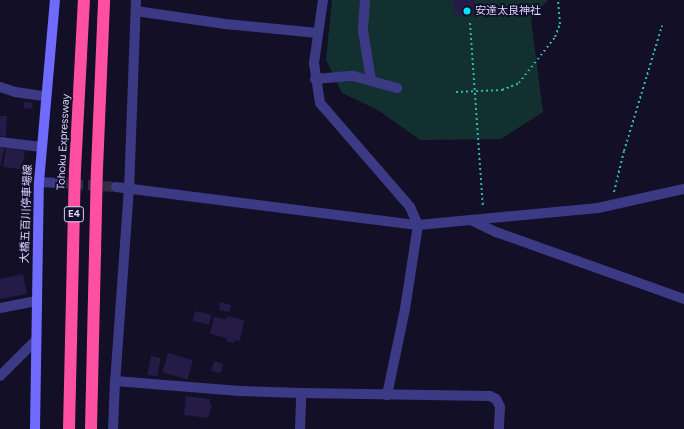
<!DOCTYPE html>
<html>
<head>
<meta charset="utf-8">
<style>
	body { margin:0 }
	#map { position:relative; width:684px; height:429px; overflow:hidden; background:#130f26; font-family:Figtree,"Noto Sans JP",sans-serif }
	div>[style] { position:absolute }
	.green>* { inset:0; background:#12302f }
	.building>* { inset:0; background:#241b47; transform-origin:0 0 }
	.minor-tunnel>* { height:10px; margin-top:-5px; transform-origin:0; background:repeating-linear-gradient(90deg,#312d47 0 10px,transparent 0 15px) }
	.path>* { height:2px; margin-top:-1px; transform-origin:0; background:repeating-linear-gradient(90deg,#2fb8b0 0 2px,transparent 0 5px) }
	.minor>* { height:10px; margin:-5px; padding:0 5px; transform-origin:5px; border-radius:5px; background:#3d3a85 }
	.secondary>* { height:10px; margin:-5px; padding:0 5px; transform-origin:5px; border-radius:5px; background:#6f6bff }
	.motorway>* { height:12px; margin:-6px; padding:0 6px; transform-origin:6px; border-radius:6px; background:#ff4fa3 }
	.dots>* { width:11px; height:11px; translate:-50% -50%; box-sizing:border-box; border:2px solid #130f26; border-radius:50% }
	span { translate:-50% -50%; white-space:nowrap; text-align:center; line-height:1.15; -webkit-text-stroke:3.5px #130f26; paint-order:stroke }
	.shield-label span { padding:1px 3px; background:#130f26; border:1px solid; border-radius:3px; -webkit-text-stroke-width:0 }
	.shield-label { font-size:10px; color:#d9d4ff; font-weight:700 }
	.poi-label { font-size:11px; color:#d9d4ff }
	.left { translate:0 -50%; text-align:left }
	.street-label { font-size:11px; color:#d9d4ff }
</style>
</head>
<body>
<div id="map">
	<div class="green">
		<div style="clip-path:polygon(332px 0,548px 0,531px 19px,543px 112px,501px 139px,420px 140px,378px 110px,342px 93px,326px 60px)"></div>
	</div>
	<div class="building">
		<div style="clip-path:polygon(453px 0,475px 0,475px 12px,470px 12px,470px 16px,458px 16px,458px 12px,453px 13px)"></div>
		<div style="left:24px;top:102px;width:9px;height:6px;rotate:6deg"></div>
		<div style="clip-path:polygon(0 116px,7px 116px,6px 137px,0 136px)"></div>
		<div style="clip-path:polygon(0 147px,4px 148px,1px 165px,0 165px)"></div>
		<div style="left:6px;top:148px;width:19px;height:19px;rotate:9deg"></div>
		<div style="clip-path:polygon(23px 274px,27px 294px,0 299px,0 279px)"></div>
		<div style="clip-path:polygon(220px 302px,231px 305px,229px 312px,219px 310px)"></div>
		<div style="left:195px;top:311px;width:17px;height:10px;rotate:13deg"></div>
		<div style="clip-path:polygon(227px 316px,244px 320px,240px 341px,235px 340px,234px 343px,226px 341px,227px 338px,210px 334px,214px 317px,226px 319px)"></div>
		<div style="left:168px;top:353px;width:26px;height:20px;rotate:16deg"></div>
		<div style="left:151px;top:356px;width:10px;height:19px;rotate:11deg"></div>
		<div style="left:214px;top:361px;width:10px;height:10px;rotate:17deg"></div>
		<div style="clip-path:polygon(186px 396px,210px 399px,210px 405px,212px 405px,208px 418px,184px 415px)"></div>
	</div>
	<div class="minor-tunnel">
		<div style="left:58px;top:183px;width:58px;rotate:3.9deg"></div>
	</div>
	<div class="path">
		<div style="left:470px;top:23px;width:185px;rotate:86deg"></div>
		<div style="left:456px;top:92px;width:46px;rotate:-2.5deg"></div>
		<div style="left:502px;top:90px;width:18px;rotate:-22deg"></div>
		<div style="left:519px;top:83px;width:58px;rotate:-52deg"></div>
		<div style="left:555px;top:37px;width:14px;rotate:-69deg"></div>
		<div style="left:560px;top:24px;width:24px;rotate:-95deg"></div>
		<div style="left:614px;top:192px;width:42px;rotate:-76.3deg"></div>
		<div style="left:624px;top:151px;width:131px;rotate:-73.1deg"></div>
	</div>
	<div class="minor">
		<div style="left:136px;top:0;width:188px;rotate:92.1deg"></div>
		<div style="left:129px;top:188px;width:194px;rotate:94.1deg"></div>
		<div style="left:115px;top:381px;width:125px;rotate:4.6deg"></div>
		<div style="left:240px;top:391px;width:61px;rotate:1.9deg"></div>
		<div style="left:323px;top:0;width:64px;rotate:98.1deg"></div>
		<div style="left:314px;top:63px;width:40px;rotate:81.5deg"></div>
		<div style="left:320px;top:103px;width:138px;rotate:49.1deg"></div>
		<div style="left:410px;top:207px;width:20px;rotate:66deg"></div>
		<div style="left:418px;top:225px;width:85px;rotate:98.8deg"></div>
		<div style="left:405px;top:309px;width:88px;rotate:101.8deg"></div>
		<div style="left:365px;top:0;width:31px;rotate:94deg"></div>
		<div style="left:363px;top:31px;width:50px;rotate:80.7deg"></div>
		<div style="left:136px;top:11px;width:90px;rotate:8.3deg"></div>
		<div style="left:225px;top:24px;width:93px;rotate:5.5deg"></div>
		<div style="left:315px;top:79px;width:38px;rotate:-5deg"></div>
		<div style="left:353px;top:76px;width:46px;rotate:15.3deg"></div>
		<div style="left:0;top:87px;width:16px;rotate:18deg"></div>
		<div style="left:15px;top:92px;width:30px;rotate:8deg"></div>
		<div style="left:0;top:142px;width:42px;rotate:6.8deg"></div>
		<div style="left:39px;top:182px;width:19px;rotate:3deg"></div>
		<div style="left:116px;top:187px;width:304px;rotate:7.2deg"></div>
		<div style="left:418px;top:225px;width:181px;rotate:-5.4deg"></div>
		<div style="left:598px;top:208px;width:88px;rotate:-12.5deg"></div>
		<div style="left:471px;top:220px;width:28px;rotate:26deg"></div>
		<div style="left:496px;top:232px;width:200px;rotate:19.6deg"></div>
		<div style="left:0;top:308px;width:38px;rotate:-11deg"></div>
		<div style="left:0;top:376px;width:51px;rotate:-45deg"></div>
		<div style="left:113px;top:429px;width:48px;rotate:-87.6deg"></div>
		<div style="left:300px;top:429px;width:36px;rotate:-88deg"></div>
		<div style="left:301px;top:393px;width:189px;rotate:0.9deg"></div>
		<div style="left:490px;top:396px;width:7px;rotate:27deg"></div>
		<div style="left:496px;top:399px;width:9px;rotate:63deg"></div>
		<div style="left:500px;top:407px;width:22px;rotate:93deg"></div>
	</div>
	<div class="secondary">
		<div style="left:35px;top:429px;width:247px;rotate:-89.1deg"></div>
		<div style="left:39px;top:182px;width:183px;rotate:-85deg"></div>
	</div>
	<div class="motorway">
		<div style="left:69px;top:429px;width:259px;rotate:-88.7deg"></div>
		<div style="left:75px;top:170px;width:170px;rotate:-87deg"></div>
		<div style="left:91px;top:429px;width:260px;rotate:-88.7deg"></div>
		<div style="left:97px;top:169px;width:169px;rotate:-87.6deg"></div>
	</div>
	<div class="dots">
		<div style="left:467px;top:11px;background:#00e5ff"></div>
	</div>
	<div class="shield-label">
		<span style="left:74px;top:214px">E4</span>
	</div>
	<div class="poi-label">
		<span class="left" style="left:475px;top:11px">安達太良神社</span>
	</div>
	<div class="street-label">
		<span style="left:64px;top:142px;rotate:-87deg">Tohoku Expressway</span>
		<span style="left:27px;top:214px;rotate:-88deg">大橋五百川停車場線</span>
	</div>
</div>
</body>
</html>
